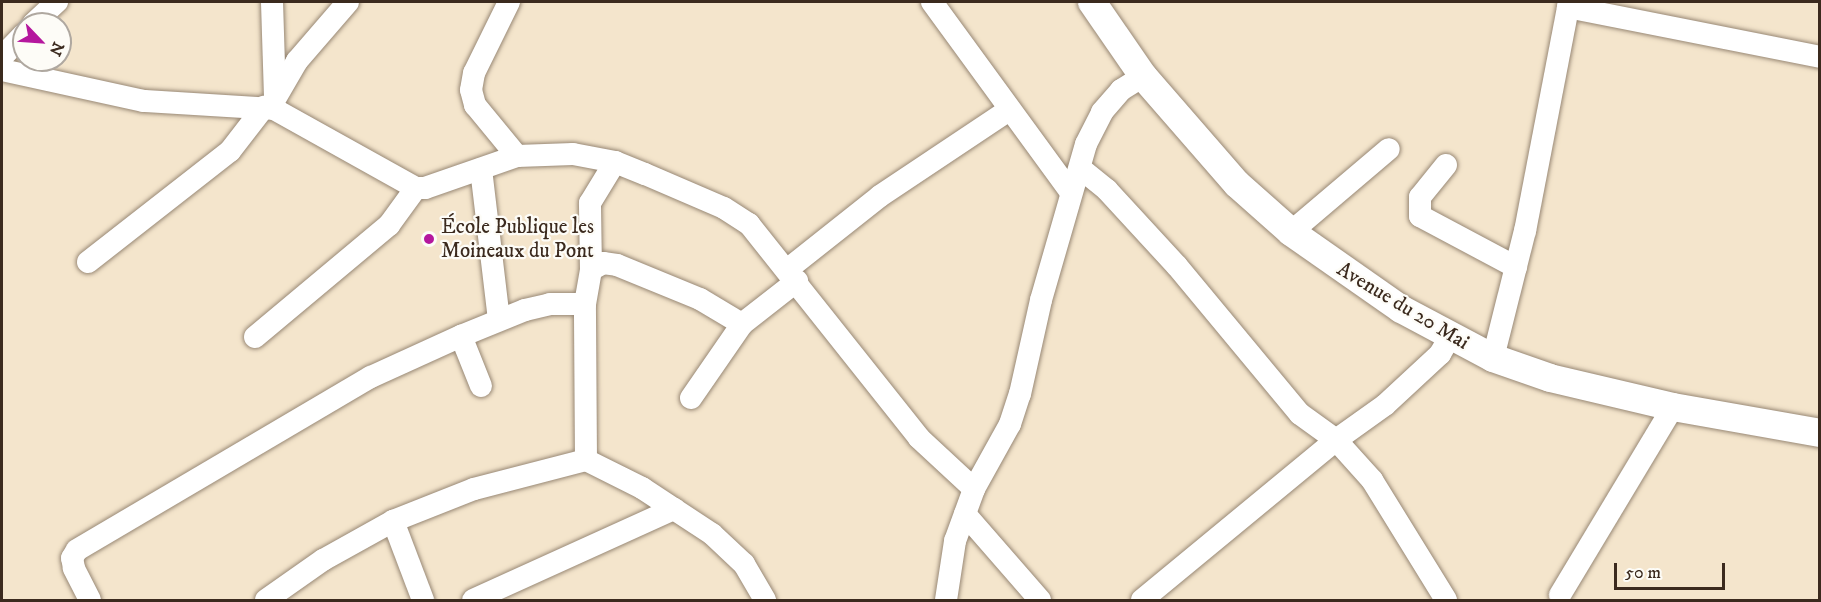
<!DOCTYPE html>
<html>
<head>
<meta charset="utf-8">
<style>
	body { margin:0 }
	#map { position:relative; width:1821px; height:602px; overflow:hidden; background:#f4e5cc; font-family:"IM FELL DW Pica",serif }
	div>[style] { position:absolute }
	.roads { filter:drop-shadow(0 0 2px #988875) drop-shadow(0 0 2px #988875) }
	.minor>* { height:22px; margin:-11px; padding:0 11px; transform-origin:11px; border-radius:11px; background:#fff }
	.major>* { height:28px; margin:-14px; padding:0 14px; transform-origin:14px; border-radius:14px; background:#fff }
	.dots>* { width:16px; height:16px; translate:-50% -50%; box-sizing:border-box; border:3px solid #fdfcf7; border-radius:50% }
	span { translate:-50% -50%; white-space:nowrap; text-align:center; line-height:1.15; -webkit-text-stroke:4.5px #fdfcf7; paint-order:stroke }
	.poi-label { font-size:21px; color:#3b2a1e }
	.left { translate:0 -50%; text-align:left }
	.street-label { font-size:21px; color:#3b2a1e }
	.frame { position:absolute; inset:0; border:3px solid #3b2a1e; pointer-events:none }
	.north { position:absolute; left:12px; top:12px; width:60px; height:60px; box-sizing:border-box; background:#fdfcf7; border:2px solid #afa8a0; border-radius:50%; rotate:115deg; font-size:16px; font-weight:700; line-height:24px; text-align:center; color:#3b2a1e }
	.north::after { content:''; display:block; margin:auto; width:21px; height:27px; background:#b5179e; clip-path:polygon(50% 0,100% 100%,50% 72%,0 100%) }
	.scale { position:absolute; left:1614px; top:563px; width:111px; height:27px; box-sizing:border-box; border:3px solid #3b2a1e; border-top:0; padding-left:8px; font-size:18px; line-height:21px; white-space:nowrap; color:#3b2a1e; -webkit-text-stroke:4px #fdfcf7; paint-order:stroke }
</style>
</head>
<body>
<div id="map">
	<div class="roads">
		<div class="minor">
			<div style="left:272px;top:2px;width:94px;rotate:88.2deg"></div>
			<div style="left:509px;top:2px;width:79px;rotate:116.2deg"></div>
			<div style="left:474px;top:73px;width:17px;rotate:100deg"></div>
			<div style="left:471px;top:90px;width:16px;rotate:75deg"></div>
			<div style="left:475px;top:105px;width:66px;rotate:50.5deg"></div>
			<div style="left:932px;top:2px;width:234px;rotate:53.9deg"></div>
			<div style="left:1568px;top:7px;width:257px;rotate:11.2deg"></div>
			<div style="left:33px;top:24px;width:33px;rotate:-43deg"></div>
			<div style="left:2px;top:57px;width:32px;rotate:-46deg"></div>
			<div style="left:2px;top:70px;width:145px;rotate:12.3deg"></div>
			<div style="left:144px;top:101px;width:130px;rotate:3.5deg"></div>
			<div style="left:274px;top:109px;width:162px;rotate:29.1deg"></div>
			<div style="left:416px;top:188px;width:9px"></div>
			<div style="left:425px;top:188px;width:97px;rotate:-19.2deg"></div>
			<div style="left:517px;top:156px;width:56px;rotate:-2deg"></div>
			<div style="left:573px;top:154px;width:43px;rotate:10.8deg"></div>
			<div style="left:615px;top:162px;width:32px;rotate:22deg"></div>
			<div style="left:645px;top:174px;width:86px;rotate:23.3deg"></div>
			<div style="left:724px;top:208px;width:30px;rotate:33deg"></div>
			<div style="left:749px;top:224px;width:273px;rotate:51.5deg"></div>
			<div style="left:919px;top:438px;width:75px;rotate:42.8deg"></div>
			<div style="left:275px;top:99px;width:44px;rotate:-59.9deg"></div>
			<div style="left:297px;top:61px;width:78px;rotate:-49.2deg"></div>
			<div style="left:1446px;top:165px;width:41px;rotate:129.1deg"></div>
			<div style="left:1420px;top:197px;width:19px;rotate:90deg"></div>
			<div style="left:1420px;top:216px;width:109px;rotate:28deg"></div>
			<div style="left:1080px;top:168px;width:35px;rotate:39deg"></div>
			<div style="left:1107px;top:190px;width:103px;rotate:47.4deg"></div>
			<div style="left:1177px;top:266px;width:192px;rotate:50.3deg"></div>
			<div style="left:1300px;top:414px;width:44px;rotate:35.8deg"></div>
			<div style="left:1336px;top:440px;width:54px;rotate:48deg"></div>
			<div style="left:1372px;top:480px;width:141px;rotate:58.3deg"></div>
			<div style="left:481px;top:169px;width:151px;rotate:83.2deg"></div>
			<div style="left:1291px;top:232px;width:128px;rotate:-40.3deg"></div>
			<div style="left:88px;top:262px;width:180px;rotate:-38deg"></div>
			<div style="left:230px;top:151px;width:56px;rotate:-52.3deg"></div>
			<div style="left:788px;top:269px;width:117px;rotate:-38.4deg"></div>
			<div style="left:880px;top:196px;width:155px;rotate:-33.7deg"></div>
			<div style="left:591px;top:270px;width:14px;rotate:-30deg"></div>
			<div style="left:603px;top:263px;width:14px;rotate:8deg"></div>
			<div style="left:617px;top:265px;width:90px;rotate:22.3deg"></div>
			<div style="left:700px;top:299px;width:49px;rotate:30.8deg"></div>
			<div style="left:255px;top:337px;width:175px;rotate:-39.9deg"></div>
			<div style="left:389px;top:225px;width:46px;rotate:-53.9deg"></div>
			<div style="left:1493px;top:358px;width:131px;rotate:-75.9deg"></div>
			<div style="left:1525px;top:231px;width:233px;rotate:-79.1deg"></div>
			<div style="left:481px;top:386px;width:54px;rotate:-111.8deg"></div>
			<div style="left:461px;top:336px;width:69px;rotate:-22.1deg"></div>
			<div style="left:525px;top:310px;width:26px;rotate:-13deg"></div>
			<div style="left:550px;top:304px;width:35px"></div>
			<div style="left:691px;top:398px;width:90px;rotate:-55.4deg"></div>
			<div style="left:742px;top:324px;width:70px;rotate:-38deg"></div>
			<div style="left:586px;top:460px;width:156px;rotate:-90.4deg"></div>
			<div style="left:585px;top:304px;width:35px;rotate:-80deg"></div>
			<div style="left:591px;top:270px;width:67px;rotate:-90.9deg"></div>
			<div style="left:590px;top:203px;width:48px;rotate:-58.6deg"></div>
			<div style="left:965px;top:514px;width:114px;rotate:48.9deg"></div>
			<div style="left:393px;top:521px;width:85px;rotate:69.2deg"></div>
			<div style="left:1560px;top:595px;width:219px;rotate:-59deg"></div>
			<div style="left:90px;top:600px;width:36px;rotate:-117deg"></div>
			<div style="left:74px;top:568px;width:10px;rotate:-101deg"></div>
			<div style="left:72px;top:558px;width:9px;rotate:-58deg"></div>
			<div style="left:77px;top:550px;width:341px;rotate:-30.5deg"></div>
			<div style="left:371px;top:377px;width:99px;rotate:-24.5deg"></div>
			<div style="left:266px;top:600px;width:70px;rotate:-35.1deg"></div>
			<div style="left:323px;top:560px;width:80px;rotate:-29.1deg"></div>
			<div style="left:393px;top:521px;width:87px;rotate:-21.6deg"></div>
			<div style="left:474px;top:489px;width:116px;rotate:-14.5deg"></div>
			<div style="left:586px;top:460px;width:63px;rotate:26.6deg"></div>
			<div style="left:642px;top:488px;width:84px;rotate:33.3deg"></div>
			<div style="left:712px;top:534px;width:44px;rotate:43.2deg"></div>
			<div style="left:744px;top:564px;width:42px;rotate:59.7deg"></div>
			<div style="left:473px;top:600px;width:221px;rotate:-24.4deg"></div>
			<div style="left:946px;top:600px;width:60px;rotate:-81.3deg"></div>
			<div style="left:955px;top:541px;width:55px;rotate:-69.9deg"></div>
			<div style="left:974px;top:489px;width:74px;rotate:-61deg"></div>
			<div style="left:1010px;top:424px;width:32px;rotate:-72deg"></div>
			<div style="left:1020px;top:394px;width:96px;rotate:-77.4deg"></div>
			<div style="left:1041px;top:300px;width:162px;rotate:-73.9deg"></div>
			<div style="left:1086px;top:144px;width:36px;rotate:-63deg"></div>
			<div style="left:1102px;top:112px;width:29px;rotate:-49deg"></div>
			<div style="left:1121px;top:90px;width:26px;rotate:-32deg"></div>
			<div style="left:1142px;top:600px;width:251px;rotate:-39.5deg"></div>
			<div style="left:1336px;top:440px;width:60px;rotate:-35.5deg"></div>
			<div style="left:1385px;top:405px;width:75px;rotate:-42.8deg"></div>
			<div style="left:1440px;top:354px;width:20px;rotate:-60deg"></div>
		</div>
		<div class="major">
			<div style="left:1092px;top:2px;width:90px;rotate:55.4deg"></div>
			<div style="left:1143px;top:76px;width:143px;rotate:49deg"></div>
			<div style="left:1237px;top:184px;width:72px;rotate:41.6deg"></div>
			<div style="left:1291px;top:232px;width:134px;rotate:35deg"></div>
			<div style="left:1401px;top:309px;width:104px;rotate:28deg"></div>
			<div style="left:1493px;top:358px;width:60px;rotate:19.3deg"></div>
			<div style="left:1550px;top:378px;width:126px;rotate:13.3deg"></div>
			<div style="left:1673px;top:407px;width:149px;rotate:10deg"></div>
		</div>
	</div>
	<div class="dots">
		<div style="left:429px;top:239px;background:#b5179e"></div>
	</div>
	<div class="poi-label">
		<span class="left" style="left:441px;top:239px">École Publique les<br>Moineaux du Pont</span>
	</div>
	<div class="street-label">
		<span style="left:1403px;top:306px;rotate:31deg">Avenue du 20 Mai</span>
	</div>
	<div class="frame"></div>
	<div class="north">N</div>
	<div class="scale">50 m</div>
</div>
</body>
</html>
